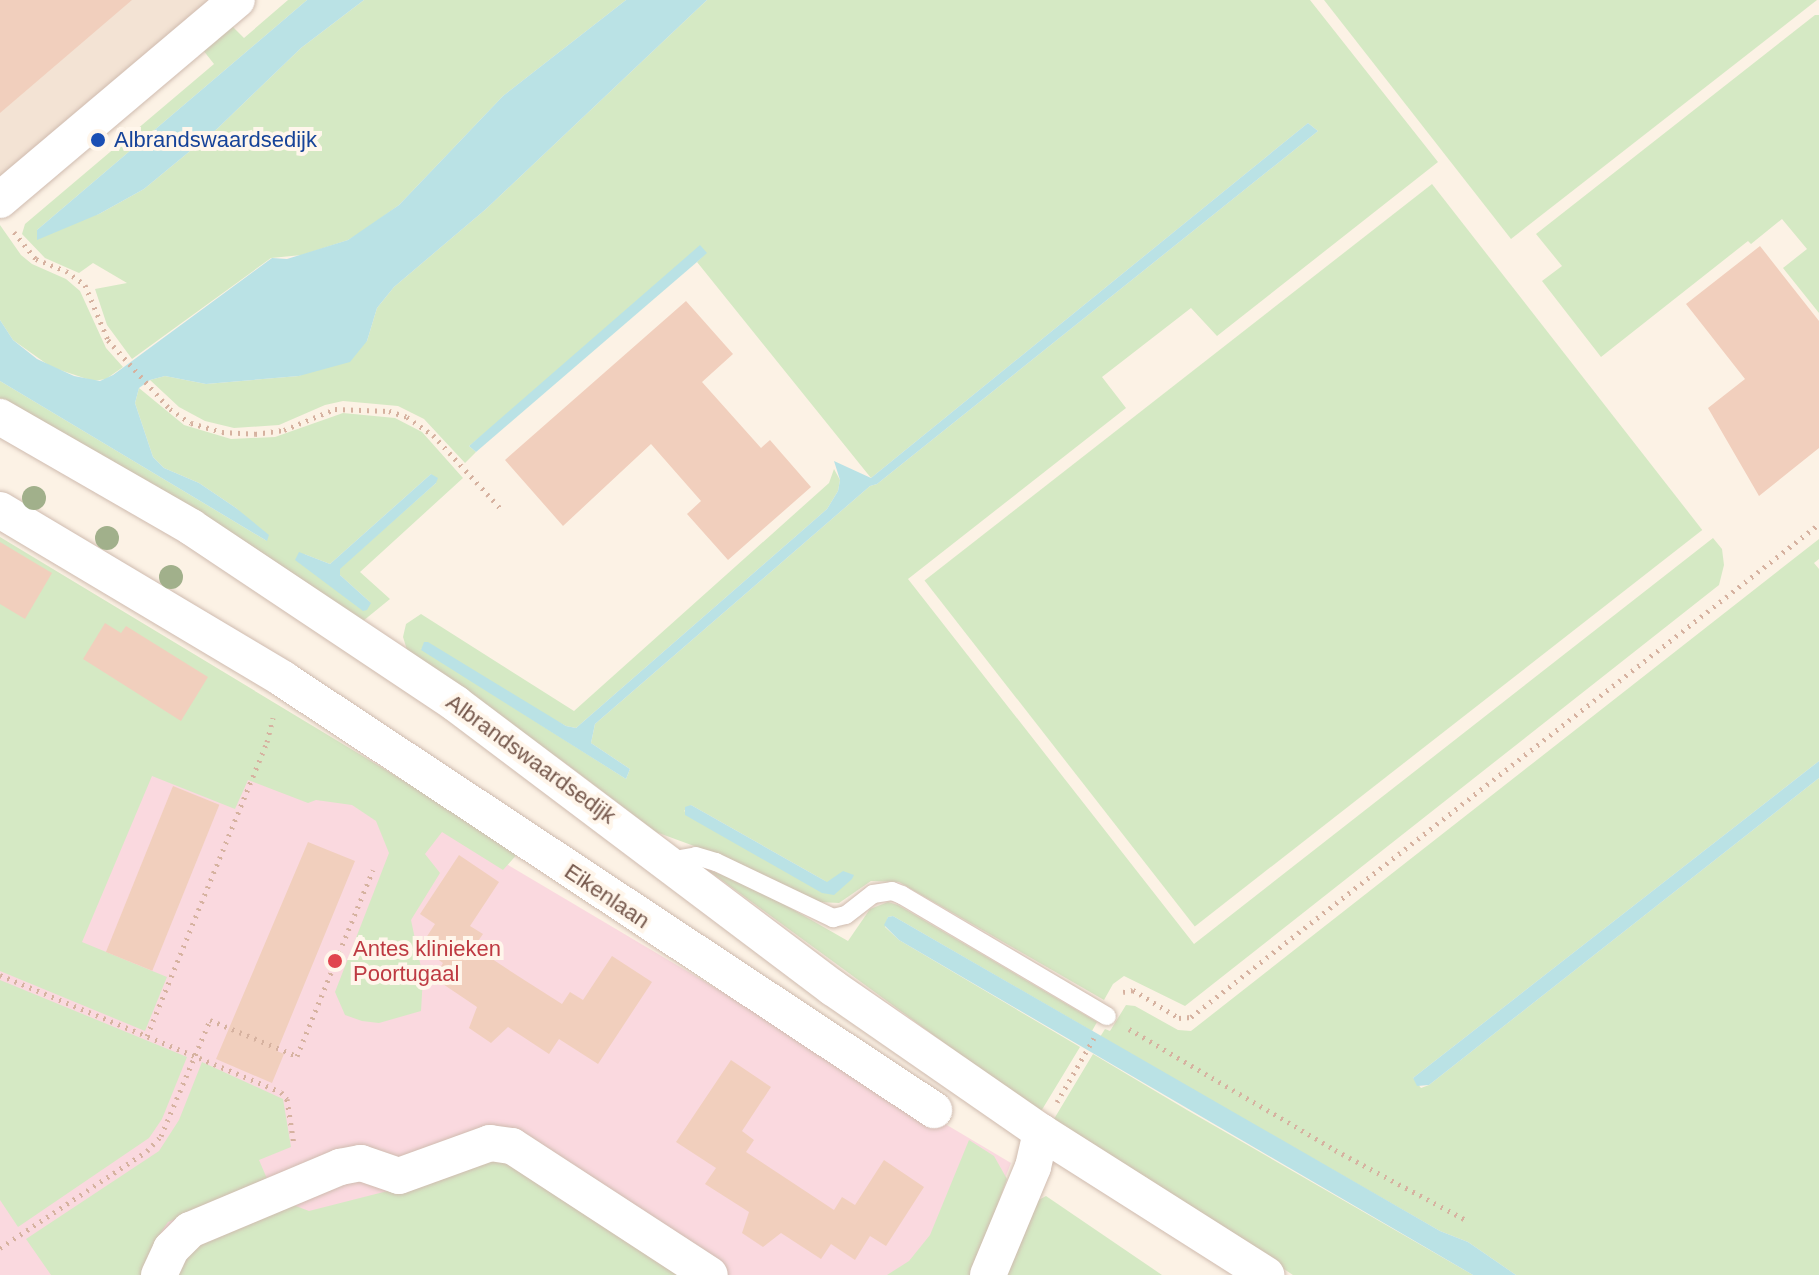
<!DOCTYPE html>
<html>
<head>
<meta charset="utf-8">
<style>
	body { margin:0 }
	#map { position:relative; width:1819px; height:1275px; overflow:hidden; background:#fcf2e5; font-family:Helvetica,sans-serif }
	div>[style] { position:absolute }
	.residential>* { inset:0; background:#f3e3d4 }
	.medical>* { inset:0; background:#fad9df }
	.green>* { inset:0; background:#d5e9c4; transform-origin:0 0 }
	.water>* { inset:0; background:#bae2e5 }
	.building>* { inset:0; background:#f1cfbd; transform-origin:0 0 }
	.path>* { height:5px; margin-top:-2.5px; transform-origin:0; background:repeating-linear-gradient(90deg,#d6b2a0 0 2px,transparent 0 8px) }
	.roads { filter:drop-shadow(0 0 2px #cfbbaf) drop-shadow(0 0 2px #cfbbaf) }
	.lane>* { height:18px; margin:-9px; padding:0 9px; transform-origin:9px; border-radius:9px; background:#fff }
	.street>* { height:36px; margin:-18px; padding:0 18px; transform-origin:18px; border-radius:18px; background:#fff }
	.trees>* { width:24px; height:24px; margin:-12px; border-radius:50%; background:#a1b08b }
	.dots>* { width:22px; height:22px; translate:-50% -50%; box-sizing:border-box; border:4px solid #fff6eb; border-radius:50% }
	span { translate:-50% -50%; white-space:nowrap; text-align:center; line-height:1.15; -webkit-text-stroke:8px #fff6eb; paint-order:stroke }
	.transit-label { font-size:22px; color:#164399 }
	.left { translate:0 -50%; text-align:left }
	.street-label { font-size:22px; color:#75574b }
	.health-label { font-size:22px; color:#be3a42 }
</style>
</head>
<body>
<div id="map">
	<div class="residential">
		<div style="clip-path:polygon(0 0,216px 0,0 191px)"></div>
	</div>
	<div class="medical">
		<div style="clip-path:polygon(0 718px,282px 731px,1011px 1163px,967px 1275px,0 1275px)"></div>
	</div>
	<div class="green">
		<div style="clip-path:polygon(288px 0,307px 0,37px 230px,99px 214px,144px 189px,218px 128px,301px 48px,364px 0,626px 0,503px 96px,399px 205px,363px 231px,348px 240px,302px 255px,271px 258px,132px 359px,107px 325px,95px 289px,127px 283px,93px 263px,79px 273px,45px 258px,22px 234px,25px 224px,214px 64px,203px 50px,231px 25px,244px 38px)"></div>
		<div style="clip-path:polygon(evenodd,707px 0,1310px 0,1438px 162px,1217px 336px,1191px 308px,1102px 377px,1126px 408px,908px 579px,1194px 944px,1713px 538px,1722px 549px,1724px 565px,1719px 585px,1185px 1006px,1124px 976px,1113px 984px,1104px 1000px,899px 882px,871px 881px,839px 903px,819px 902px,732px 860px,656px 832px,565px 763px,409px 656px,403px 637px,406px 624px,421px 614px,574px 711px,829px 483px,834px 469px,840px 480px,838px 491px,827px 509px,576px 728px,566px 726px,420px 648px,626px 779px,630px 769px,591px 743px,595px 724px,870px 486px,877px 484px,1318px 131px,1308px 123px,871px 478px,697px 262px,706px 253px,469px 446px,476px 452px,465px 463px,424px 419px,398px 406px,343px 401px,325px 405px,279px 425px,234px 428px,205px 421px,179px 407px,150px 380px,165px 376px,206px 384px,299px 376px,367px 341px,377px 308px,394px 287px,486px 209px,707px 0,691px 805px,827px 882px,684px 811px,691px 805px)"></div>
		<div style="clip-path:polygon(1324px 0,1817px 0,1511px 239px)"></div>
		<div style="clip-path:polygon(1815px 15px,1819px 15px,1819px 313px,1783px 268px,1807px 249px,1782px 219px,1751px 244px,1748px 241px,1601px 357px,1542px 281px,1562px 266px,1536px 234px)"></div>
		<div style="left:1432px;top:184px;width:439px;height:644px;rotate:52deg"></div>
		<div style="clip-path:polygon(0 225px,21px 255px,32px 264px,66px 279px,80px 291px,106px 348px,123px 367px,106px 379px,93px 381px,51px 367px,13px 340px,0 320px)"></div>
		<div style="clip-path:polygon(evenodd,0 381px,267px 541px,236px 508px,199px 483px,164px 468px,153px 457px,135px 403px,139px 388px,184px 425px,231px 439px,275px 437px,343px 413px,395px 418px,422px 432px,463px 478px,360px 572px,390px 599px,363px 621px,102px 456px,0 398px,0 381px,431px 474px,436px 483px,340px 568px,340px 575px,371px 603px,304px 554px,330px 564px,431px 474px)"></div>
		<div style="clip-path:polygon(0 537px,520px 851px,503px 870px,442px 832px,425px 854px,440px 873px,411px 920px,423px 977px,421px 1011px,379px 1023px,362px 1021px,345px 1015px,335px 992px,389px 853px,376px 821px,352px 805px,316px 800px,308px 803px,248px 780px,235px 809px,152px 776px,82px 942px,167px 977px,145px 1031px,0 971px)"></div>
		<div style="clip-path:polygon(1819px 539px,1819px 559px,1814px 563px,1819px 569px,1819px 761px,1413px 1078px,1421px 1088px,1429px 1085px,1819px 778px,1819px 1275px,1516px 1275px,1468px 1242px,1440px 1231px,1100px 1037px,1105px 1029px,1110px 1031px,1126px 1005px,1135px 1006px,1178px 1030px,1191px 1031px)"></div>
		<div style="clip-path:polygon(708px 870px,750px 885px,848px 941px,870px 909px,888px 902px,898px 905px,1097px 1022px,1092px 1031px,893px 916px,888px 917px,885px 927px,899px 940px,1080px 1047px,1040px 1113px)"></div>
		<div style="clip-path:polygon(0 980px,187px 1057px,162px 1119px,149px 1138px,18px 1227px,0 1200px)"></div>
		<div style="clip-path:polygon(1093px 1054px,1187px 1110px,1473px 1275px,1293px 1275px,1054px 1119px)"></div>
		<div style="clip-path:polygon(202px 1062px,283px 1099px,291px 1147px,259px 1160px,268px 1181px,168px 1222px,157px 1238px,142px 1275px,51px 1275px,26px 1239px,159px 1151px,179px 1120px)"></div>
		<div style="clip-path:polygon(969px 1140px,994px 1156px,1007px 1179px,972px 1275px,887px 1275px,909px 1261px,930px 1235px)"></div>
		<div style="clip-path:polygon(499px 1153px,691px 1275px,175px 1275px,178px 1266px,205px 1239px,288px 1203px,309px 1211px,415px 1184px)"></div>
		<div style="clip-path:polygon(1046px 1196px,1162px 1275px,1001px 1275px,1031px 1204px)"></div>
	</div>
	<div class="water">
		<div style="clip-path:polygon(307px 0,364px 0,301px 48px,218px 128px,144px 189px,99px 214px,37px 240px,37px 230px)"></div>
		<div style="clip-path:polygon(626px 0,707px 0,486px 209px,394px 287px,377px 308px,367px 341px,350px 362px,299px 376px,206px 384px,165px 376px,150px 380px,139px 388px,135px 403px,153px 457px,164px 468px,199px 483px,236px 508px,269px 535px,267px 541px,0 381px,0 320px,13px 340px,37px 359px,74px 376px,100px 381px,113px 375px,272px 258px,287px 259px,348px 240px,399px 205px,503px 96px)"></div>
		<div style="clip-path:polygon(1308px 123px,1318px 131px,877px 484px,870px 486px,595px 724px,591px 743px,630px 769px,626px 779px,421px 650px,424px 642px,428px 642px,566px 726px,576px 728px,827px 509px,838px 491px,840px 480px,834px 461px,871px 478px)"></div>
		<div style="clip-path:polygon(700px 245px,707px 253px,697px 262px,476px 452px,469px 446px)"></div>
		<div style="clip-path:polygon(431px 474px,438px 478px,436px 483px,340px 569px,340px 575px,371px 603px,367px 610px,363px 611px,295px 560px,299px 552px,330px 564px)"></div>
		<div style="clip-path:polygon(1819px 761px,1819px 778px,1429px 1085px,1417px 1086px,1413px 1078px)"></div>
		<div style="clip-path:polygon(691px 805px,827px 882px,843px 871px,854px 875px,852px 879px,834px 895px,822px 893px,685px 815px,685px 807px)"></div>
		<div style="clip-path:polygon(893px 916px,1440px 1231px,1468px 1242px,1516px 1275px,1473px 1275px,899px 940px,884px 925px,888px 917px)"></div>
	</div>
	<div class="building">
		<div style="clip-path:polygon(0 0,132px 0,0 113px)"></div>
		<div style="clip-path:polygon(1760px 246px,1819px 321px,1819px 448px,1759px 496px,1708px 408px,1745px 379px,1686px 304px)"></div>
		<div style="clip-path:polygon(686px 301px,733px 354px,702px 382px,761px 448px,770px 440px,811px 487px,728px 560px,687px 514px,701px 501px,651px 444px,563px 526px,505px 460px)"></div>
		<div style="clip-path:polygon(0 542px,52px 573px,25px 619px,0 604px)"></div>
		<div style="clip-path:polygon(105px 623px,121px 633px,126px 626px,208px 677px,181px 721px,83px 659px)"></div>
		<div style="left:173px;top:786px;width:50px;height:179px;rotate:22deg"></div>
		<div style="clip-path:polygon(308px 842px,355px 861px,277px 1051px,284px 1054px,272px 1083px,216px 1059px)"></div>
		<div style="clip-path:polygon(459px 855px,499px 882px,470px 926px,483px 934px,474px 947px,518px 976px,562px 1004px,570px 992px,583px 1000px,612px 956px,652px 982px,598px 1064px,559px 1039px,549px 1054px,508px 1027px,491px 1043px,469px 1028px,477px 1007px,434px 978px,443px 963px,420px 947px,435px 924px,420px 914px)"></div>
		<div style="clip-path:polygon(731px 1060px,771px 1087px,742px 1131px,754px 1140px,746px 1152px,834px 1210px,842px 1197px,855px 1205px,884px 1160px,924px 1187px,886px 1246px,870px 1236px,855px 1260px,831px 1244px,821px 1259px,781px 1233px,763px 1247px,742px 1233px,749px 1212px,705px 1184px,716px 1168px,676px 1142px)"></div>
	</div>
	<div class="path">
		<div style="left:14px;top:232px;width:35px;rotate:51deg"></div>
		<div style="left:36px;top:259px;width:32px;rotate:22deg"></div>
		<div style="left:66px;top:271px;width:24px;rotate:36deg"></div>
		<div style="left:85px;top:285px;width:60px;rotate:67.3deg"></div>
		<div style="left:108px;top:340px;width:93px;rotate:48.1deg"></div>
		<div style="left:170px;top:409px;width:25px;rotate:34deg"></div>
		<div style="left:191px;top:423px;width:32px;rotate:16deg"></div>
		<div style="left:222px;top:432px;width:33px;rotate:3deg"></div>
		<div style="left:255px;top:434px;width:29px;rotate:-8deg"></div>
		<div style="left:284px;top:430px;width:55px;rotate:-22.4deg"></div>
		<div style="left:335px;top:409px;width:54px;rotate:2.1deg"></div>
		<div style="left:389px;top:411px;width:19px;rotate:18deg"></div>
		<div style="left:407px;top:417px;width:32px;rotate:35deg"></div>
		<div style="left:433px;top:435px;width:102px;rotate:47.4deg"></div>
		<div style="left:0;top:975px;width:304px;rotate:22.6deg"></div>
		<div style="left:281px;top:1092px;width:9px;rotate:49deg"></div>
		<div style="left:287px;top:1099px;width:47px;rotate:81.3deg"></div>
		<div style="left:1123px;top:992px;width:10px;rotate:-11deg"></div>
		<div style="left:1133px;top:990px;width:54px;rotate:31.3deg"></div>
		<div style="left:1179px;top:1018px;width:12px;rotate:-5deg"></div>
		<div style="left:1191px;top:1017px;width:798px;rotate:-38.13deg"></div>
		<div style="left:1129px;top:1029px;width:239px;rotate:30.4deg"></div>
		<div style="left:1335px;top:1150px;width:149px;rotate:28.1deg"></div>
		<div style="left:147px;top:1036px;width:318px;rotate:-67.8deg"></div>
		<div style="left:267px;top:742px;width:25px;rotate:-76deg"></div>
		<div style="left:1057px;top:1102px;width:74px;rotate:-60deg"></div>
		<div style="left:0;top:1248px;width:176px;rotate:-33.4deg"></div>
		<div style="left:147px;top:1151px;width:21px;rotate:-47deg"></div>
		<div style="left:161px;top:1136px;width:126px;rotate:-67.1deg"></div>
		<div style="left:210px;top:1020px;width:94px;rotate:22.5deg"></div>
		<div style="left:297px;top:1056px;width:201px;rotate:-67.8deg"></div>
	</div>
	<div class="roads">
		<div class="lane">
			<div style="left:669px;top:861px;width:27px;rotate:-10deg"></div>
			<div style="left:696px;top:856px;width:21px;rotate:17deg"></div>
			<div style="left:716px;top:862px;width:130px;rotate:25.6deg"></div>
			<div style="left:833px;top:918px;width:13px;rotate:-13deg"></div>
			<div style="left:846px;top:915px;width:34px;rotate:-38deg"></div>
			<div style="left:873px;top:894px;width:19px;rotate:-9deg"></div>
			<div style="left:892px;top:891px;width:11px;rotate:22deg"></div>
			<div style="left:902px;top:895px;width:238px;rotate:30.6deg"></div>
		</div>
		<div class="street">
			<div style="left:0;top:200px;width:310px;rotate:-40.2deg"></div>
			<div style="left:0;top:417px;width:220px;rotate:29.9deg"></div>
			<div style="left:191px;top:527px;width:319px;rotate:33.7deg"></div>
			<div style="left:456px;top:704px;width:472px;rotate:37deg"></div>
			<div style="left:833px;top:988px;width:253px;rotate:34.7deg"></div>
			<div style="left:1041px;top:1132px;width:267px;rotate:32.4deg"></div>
			<div style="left:0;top:510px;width:330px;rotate:30.8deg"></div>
			<div style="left:283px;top:679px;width:781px;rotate:33.51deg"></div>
			<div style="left:159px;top:1275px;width:29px;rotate:-65deg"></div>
			<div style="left:171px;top:1249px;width:27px;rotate:-45deg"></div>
			<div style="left:190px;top:1230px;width:163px;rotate:-22.8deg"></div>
			<div style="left:340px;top:1167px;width:21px;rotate:-11deg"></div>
			<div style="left:361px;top:1163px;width:40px;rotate:18.9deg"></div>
			<div style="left:399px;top:1176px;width:97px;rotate:-19.9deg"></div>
			<div style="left:490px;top:1143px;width:22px;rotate:8deg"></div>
			<div style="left:512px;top:1146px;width:236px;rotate:33.1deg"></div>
			<div style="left:988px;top:1275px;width:117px;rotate:-67.4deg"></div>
			<div style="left:1033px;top:1167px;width:36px;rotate:-77deg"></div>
		</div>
	</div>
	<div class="trees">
		<div style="left:34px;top:498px"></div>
		<div style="left:107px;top:538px"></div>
		<div style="left:171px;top:577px"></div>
	</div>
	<div class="dots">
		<div style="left:98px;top:140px;background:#1a4fb4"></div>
		<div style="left:335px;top:961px;background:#e0444e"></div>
	</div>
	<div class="transit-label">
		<span class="left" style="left:114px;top:140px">Albrandswaardsedijk</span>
	</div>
	<div class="street-label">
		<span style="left:531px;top:759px;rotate:36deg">Albrandswaardsedijk</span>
		<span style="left:607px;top:896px;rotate:34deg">Eikenlaan</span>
	</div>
	<div class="health-label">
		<span class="left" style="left:353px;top:961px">Antes klinieken<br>Poortugaal</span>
	</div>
</div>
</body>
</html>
